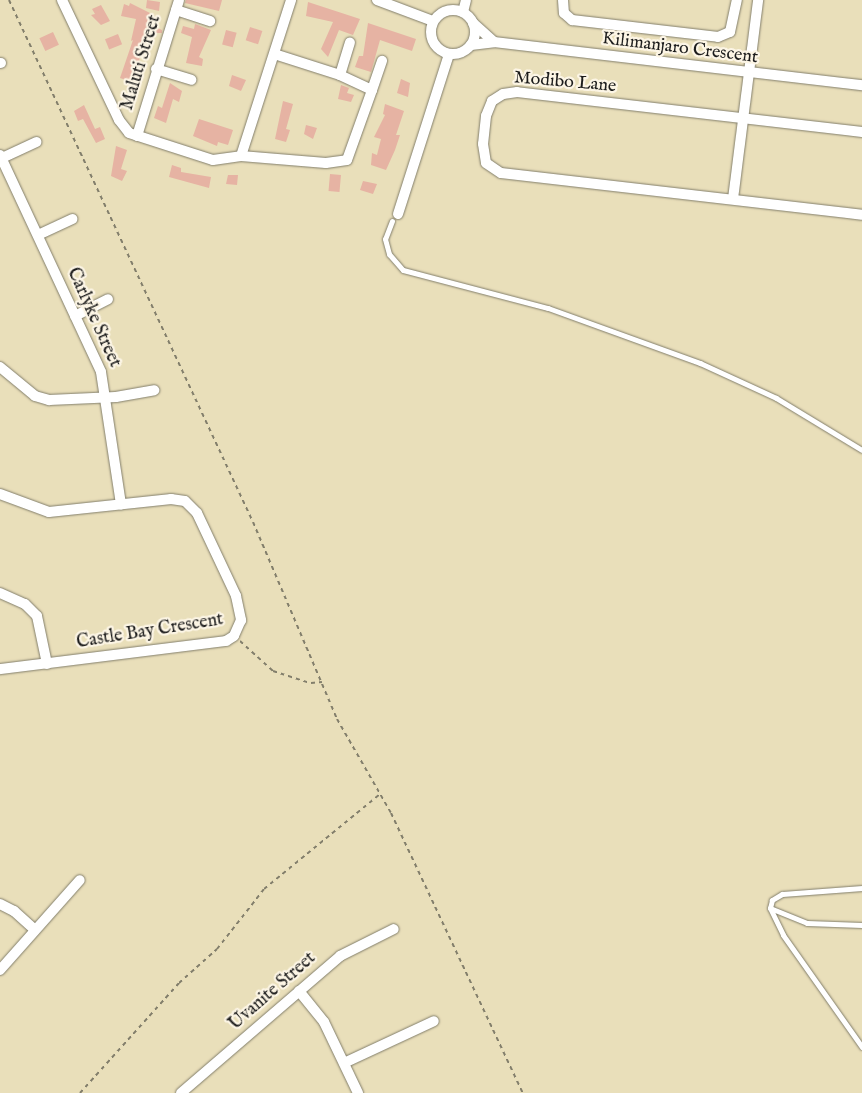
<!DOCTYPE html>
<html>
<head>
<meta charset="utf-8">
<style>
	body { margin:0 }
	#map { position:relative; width:862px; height:1093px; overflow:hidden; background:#e9dfba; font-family:"IM FELL English",serif }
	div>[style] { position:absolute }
	.building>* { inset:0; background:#e6b3a3; transform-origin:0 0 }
	.path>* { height:2px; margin-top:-1px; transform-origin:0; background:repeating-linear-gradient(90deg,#827e6b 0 4px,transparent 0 8px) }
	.roads { filter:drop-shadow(0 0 1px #827e6b) drop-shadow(0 0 1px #827e6b) }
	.service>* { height:5px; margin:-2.5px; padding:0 2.5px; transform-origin:2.5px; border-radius:2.5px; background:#fff }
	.minor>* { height:10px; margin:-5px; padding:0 5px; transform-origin:5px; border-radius:5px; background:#fff }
	.minor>.ring { margin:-5px; padding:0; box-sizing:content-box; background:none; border:10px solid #fff; border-radius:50% }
	span { translate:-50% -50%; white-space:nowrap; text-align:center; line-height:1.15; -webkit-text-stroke:4.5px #fcf5e5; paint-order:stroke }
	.street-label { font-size:18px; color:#1c1c1c }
</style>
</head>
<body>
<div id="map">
	<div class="building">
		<div style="clip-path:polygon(147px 0,160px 2px,159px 11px,146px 8px)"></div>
		<div style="clip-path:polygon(186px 0,222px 0,219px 11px,185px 3px)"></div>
		<div style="clip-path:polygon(308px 2px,360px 19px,353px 35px,339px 30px,328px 57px,321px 49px,333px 22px,306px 16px)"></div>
		<div style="clip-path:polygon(130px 3px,150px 13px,148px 24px,162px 30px,162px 33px,151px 33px,149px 42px,143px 40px,135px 83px,120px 78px,133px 40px,131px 41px,136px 19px,121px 16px,124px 4px,129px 6px)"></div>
		<div style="clip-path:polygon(101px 5px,110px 21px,101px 25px,91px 15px,95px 14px,92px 9px)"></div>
		<div style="clip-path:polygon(368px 23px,416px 39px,412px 51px,380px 40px,371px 72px,355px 67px,359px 56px,363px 56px)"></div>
		<div style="clip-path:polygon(195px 24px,211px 30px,199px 57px,203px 59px,202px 66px,186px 63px,192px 37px,181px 33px,183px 26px,194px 29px)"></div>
		<div style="left:250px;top:27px;width:13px;height:14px;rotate:18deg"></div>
		<div style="left:226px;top:30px;width:11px;height:15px;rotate:15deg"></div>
		<div style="left:53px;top:32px;width:14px;height:15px;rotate:65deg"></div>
		<div style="left:118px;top:34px;width:11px;height:14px;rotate:68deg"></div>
		<div style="clip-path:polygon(232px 75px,246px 80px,241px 91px,229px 86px)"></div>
		<div style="clip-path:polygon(401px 79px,410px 83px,408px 97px,397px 93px)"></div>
		<div style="clip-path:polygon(170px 83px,182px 91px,179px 102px,173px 99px,166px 123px,154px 118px,158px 106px,162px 108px)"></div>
		<div style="clip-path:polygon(341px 85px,349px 88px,347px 93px,354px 95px,351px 102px,338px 99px)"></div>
		<div style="clip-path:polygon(283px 101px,293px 104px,286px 129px,290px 130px,286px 142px,275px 139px)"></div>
		<div style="clip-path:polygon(385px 104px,404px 111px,396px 135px,400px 135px,395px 150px,386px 170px,371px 165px,372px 153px,377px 155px,381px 139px,374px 137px,385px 115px,383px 114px)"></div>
		<div style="clip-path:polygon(84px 105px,95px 129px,100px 127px,105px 139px,96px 143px,83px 119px,78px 121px,74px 111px)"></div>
		<div style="clip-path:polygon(199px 119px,233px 130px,228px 145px,218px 142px,217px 146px,193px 136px)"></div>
		<div style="clip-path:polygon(306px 125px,317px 128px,313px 139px,304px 134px)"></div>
		<div style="clip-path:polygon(116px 146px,127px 150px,121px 169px,127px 171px,122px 181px,111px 176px)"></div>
		<div style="clip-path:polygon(172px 165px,181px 168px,181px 172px,211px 177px,209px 188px,169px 177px)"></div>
		<div style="left:330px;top:174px;width:11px;height:17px;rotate:5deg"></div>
		<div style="clip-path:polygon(228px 175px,238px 175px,237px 185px,226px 184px)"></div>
		<div style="clip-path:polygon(363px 181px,377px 184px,373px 194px,360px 190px)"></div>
	</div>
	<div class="path">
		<div style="left:9px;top:0;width:576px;rotate:64.95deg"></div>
		<div style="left:253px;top:522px;width:214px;rotate:66.9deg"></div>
		<div style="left:337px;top:719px;width:108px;rotate:60.1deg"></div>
		<div style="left:391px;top:813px;width:310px;rotate:64.8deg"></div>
		<div style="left:240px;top:641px;width:45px;rotate:42.3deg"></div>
		<div style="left:273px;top:671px;width:40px;rotate:18deg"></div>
		<div style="left:311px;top:683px;width:11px;rotate:-5deg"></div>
		<div style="left:80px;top:1093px;width:148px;rotate:-48deg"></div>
		<div style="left:179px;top:983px;width:51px;rotate:-41.8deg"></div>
		<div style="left:217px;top:949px;width:76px;rotate:-51.9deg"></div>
		<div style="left:264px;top:889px;width:150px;rotate:-39.3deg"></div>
	</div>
	<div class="roads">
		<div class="service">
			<div style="left:392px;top:221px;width:19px;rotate:111deg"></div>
			<div style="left:385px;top:239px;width:16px;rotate:75deg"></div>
			<div style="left:389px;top:254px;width:21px;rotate:49deg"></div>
			<div style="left:403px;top:270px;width:150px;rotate:14.7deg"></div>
			<div style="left:548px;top:308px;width:162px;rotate:19.9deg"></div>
			<div style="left:700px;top:363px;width:84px;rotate:24.7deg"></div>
			<div style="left:776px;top:398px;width:100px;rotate:31.2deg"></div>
			<div style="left:862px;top:888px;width:80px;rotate:175.7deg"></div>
			<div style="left:782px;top:894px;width:12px;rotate:149deg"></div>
			<div style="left:772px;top:900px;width:8px;rotate:104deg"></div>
			<div style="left:770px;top:908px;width:30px;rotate:64deg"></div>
			<div style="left:783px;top:935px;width:137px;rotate:54.8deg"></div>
			<div style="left:770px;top:908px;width:40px;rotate:22deg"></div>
			<div style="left:807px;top:923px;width:55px;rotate:2.1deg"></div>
		</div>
		<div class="minor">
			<div style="left:62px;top:0;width:133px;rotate:64.6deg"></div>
			<div style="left:119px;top:120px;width:16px;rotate:52deg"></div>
			<div style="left:129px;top:133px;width:88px;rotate:17.8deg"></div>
			<div style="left:213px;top:160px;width:28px;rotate:-8deg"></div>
			<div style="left:241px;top:156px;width:85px;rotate:4.7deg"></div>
			<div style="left:326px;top:163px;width:21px;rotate:-8deg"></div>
			<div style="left:347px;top:160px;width:74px;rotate:-70.3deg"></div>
			<div style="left:372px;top:90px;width:35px;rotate:-155deg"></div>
			<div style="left:340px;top:75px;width:69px;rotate:-162.3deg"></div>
			<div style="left:377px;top:0;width:60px;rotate:20.6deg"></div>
			<div style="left:563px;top:0;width:13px;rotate:86deg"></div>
			<div style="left:564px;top:13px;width:11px;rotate:41deg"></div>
			<div style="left:572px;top:20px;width:147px;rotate:6.6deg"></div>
			<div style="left:718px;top:37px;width:13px;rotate:-23deg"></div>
			<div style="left:730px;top:32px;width:33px;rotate:-78deg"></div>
			<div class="ring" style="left:431px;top:10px;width:34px;height:34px"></div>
			<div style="left:176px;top:10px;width:36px;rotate:18deg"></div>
			<div style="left:463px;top:12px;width:12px;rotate:-76deg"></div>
			<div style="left:473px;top:23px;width:28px;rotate:42deg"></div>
			<div style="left:471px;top:45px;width:23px;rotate:-7deg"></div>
			<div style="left:494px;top:42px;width:371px;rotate:6.7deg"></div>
			<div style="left:0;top:63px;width:1px"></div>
			<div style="left:156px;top:69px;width:37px;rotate:17deg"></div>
			<div style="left:340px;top:75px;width:34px;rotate:-73deg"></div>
			<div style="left:372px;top:90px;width:31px;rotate:-71deg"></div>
			<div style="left:862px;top:132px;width:347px;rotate:-173.4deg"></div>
			<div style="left:517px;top:92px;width:14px;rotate:172deg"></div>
			<div style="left:503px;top:94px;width:13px;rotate:148deg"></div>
			<div style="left:492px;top:101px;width:16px;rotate:112deg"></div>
			<div style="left:486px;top:116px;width:28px;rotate:96deg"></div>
			<div style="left:483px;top:144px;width:19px;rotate:81deg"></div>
			<div style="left:486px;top:163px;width:18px;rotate:34deg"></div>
			<div style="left:501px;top:173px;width:363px;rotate:6.6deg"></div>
			<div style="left:137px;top:136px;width:142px;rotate:-72.8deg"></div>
			<div style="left:0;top:155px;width:239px;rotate:65deg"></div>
			<div style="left:101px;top:372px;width:134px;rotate:81.4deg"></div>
			<div style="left:241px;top:156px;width:164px;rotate:-72.2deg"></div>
			<div style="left:2px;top:158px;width:38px;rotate:-25deg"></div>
			<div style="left:733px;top:199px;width:201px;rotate:-82.8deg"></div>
			<div style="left:398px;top:214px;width:168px;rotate:-72.3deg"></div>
			<div style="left:38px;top:235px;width:38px;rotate:-25deg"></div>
			<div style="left:75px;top:316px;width:37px;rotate:-27deg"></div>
			<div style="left:0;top:367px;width:45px;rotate:39.6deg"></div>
			<div style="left:35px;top:396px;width:15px;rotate:16deg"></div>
			<div style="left:49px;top:400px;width:67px;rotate:-2.6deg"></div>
			<div style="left:116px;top:397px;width:39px;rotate:-10deg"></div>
			<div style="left:0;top:494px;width:52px;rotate:20.2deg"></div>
			<div style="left:49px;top:512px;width:123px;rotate:-6.1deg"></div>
			<div style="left:171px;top:499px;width:14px;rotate:8deg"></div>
			<div style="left:185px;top:501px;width:17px;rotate:45deg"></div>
			<div style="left:197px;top:513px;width:92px;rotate:64.8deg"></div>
			<div style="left:236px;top:596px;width:25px;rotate:78deg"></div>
			<div style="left:241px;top:620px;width:17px;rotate:114deg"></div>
			<div style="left:234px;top:636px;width:9px;rotate:148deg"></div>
			<div style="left:226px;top:641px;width:228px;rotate:172.9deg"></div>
			<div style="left:0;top:593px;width:27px;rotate:24deg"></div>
			<div style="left:25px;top:604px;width:17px;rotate:45deg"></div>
			<div style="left:37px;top:616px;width:49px;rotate:78.2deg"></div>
			<div style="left:0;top:904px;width:16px;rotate:27deg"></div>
			<div style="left:14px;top:911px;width:28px;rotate:42deg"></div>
			<div style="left:0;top:970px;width:120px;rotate:-48.4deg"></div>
			<div style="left:299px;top:991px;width:40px;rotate:51deg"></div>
			<div style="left:324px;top:1022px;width:79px;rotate:64.4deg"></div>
			<div style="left:344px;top:1063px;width:99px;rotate:-25deg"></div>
			<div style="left:181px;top:1093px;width:210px;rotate:-40.7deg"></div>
			<div style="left:340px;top:956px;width:60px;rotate:-26.6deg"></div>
		</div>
	</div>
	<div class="street-label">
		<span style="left:680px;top:49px;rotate:7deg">Kilimanjaro Crescent</span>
		<span style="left:142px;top:63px;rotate:-73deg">Maluti Street</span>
		<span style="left:565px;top:83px;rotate:5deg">Modibo Lane</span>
		<span style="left:93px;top:318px;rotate:66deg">Carlyke Street</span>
		<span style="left:150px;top:632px;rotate:-9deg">Castle Bay Crescent</span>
		<span style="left:273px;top:992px;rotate:-41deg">Uvanite Street</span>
	</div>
</div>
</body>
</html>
